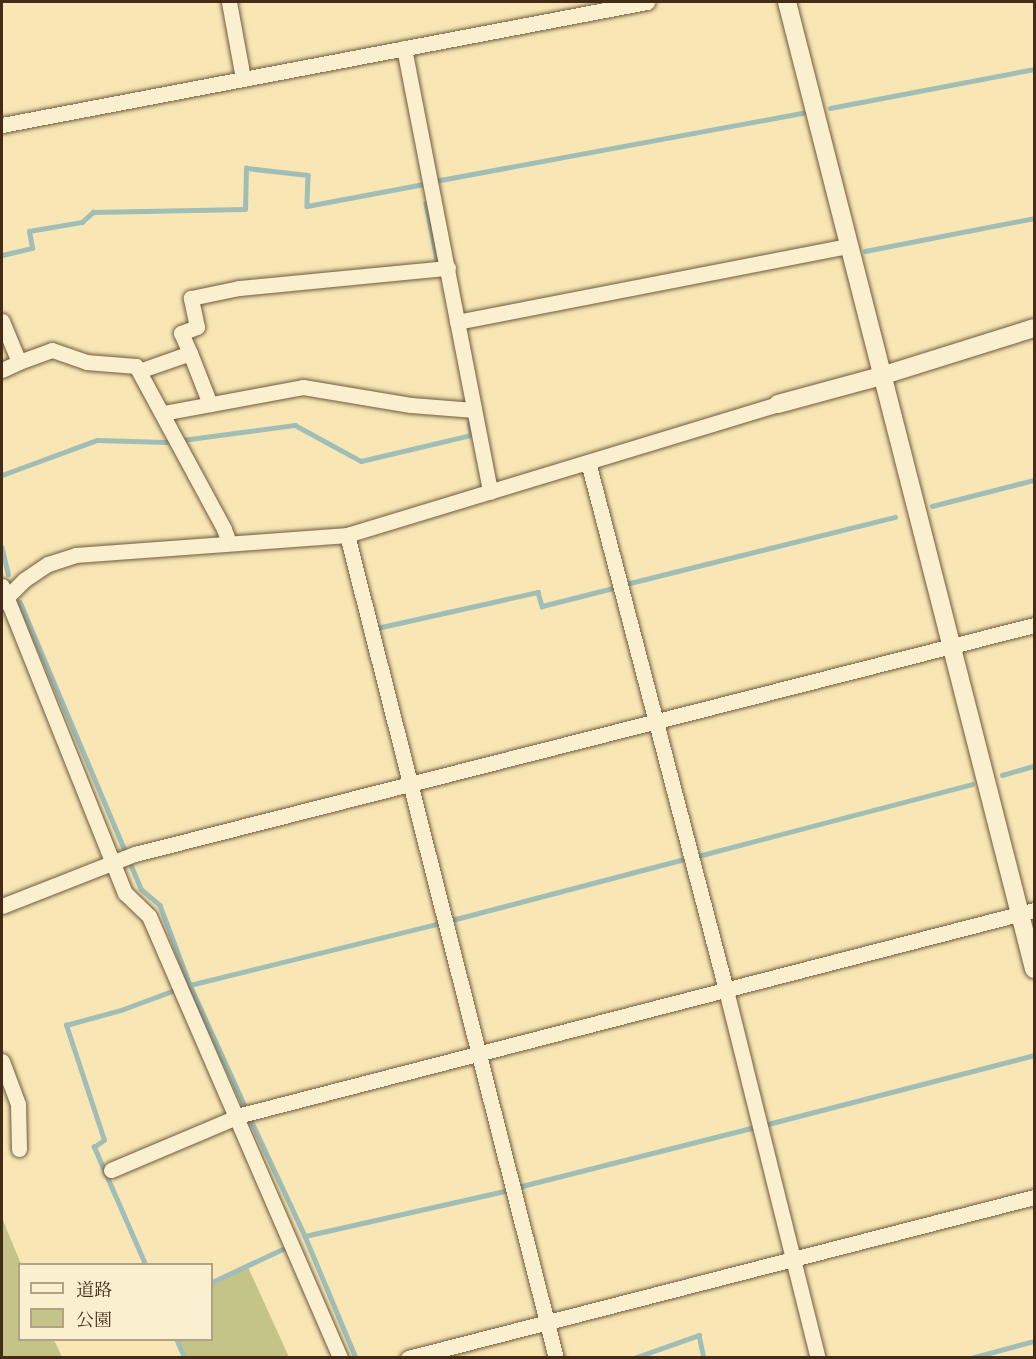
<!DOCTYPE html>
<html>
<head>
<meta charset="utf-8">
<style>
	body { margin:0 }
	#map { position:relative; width:1036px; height:1359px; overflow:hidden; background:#f8e7b5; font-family:"EB Garamond","Noto Serif JP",serif }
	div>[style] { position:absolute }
	.green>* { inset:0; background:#c4c388 }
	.stream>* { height:4.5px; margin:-2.25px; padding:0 2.25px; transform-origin:2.25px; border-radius:2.25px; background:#a0beb6 }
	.roads { filter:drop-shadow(0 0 2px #705a3e) drop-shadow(0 0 2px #705a3e) }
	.minor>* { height:15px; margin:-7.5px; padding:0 7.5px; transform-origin:7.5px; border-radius:7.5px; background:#faefcf }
	.tertiary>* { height:18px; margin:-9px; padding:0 9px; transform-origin:9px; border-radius:9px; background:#faefcf }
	span { translate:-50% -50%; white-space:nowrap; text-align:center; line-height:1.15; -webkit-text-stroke:4.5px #faefcf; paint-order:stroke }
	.frame { position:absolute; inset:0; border:3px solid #432b17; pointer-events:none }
	.legend { position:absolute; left:18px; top:1263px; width:195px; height:78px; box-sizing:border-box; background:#faefcf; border:2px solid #b1a185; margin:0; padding:8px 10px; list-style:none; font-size:18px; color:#432b17 }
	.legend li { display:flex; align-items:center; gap:12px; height:30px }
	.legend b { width:30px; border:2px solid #b1a185 }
</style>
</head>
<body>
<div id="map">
	<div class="green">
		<div style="clip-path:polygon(2px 1218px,21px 1264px,20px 1340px,54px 1340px,62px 1357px,2px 1357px)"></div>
		<div style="clip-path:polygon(247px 1265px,289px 1357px,185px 1357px,177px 1340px,212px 1340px,212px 1282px)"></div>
	</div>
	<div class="stream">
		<div style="left:830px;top:108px;width:208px;rotate:-10.8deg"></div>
		<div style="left:435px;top:181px;width:374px;rotate:-10.5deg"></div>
		<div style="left:426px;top:203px;width:57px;rotate:78.9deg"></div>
		<div style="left:865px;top:251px;width:172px;rotate:-11deg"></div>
		<div style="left:2px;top:255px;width:31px;rotate:-13deg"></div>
		<div style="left:32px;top:248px;width:17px;rotate:-100deg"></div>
		<div style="left:29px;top:231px;width:54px;rotate:-9.6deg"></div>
		<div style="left:82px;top:222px;width:15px;rotate:-42deg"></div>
		<div style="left:93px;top:212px;width:152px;rotate:-1.1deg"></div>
		<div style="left:245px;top:209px;width:41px;rotate:-88.6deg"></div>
		<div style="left:246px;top:168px;width:62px;rotate:6.4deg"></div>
		<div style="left:308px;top:175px;width:31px;rotate:92deg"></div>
		<div style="left:307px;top:206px;width:120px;rotate:-10.6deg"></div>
		<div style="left:182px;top:440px;width:114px;rotate:-7.6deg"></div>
		<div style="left:295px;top:425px;width:75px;rotate:28.6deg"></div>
		<div style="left:361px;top:461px;width:113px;rotate:-13.3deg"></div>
		<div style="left:471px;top:435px;width:11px;rotate:-100deg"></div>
		<div style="left:2px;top:475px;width:101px;rotate:-20.2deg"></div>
		<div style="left:97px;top:440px;width:69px;rotate:1.7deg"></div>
		<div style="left:932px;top:506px;width:105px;rotate:-14.3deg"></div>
		<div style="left:2px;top:547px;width:28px;rotate:77deg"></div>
		<div style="left:630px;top:583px;width:273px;rotate:-14deg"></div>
		<div style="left:20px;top:602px;width:311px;rotate:67.1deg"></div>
		<div style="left:141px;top:889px;width:25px;rotate:40deg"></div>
		<div style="left:160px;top:905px;width:85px;rotate:69.4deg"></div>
		<div style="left:190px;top:985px;width:131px;rotate:65.6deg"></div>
		<div style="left:377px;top:628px;width:165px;rotate:-12.6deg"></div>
		<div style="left:538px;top:592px;width:15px;rotate:74deg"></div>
		<div style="left:542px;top:606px;width:73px;rotate:-14.2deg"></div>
		<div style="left:1002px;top:775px;width:33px;rotate:-16deg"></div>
		<div style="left:698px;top:856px;width:283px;rotate:-14.7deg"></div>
		<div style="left:452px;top:920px;width:237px;rotate:-14.7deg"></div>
		<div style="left:190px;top:985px;width:254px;rotate:-13.9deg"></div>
		<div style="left:250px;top:1118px;width:130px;rotate:65deg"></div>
		<div style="left:305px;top:1236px;width:132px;rotate:67.3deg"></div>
		<div style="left:768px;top:1124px;width:275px;rotate:-14.5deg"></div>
		<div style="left:522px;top:1186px;width:236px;rotate:-14.2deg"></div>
		<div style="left:305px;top:1236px;width:204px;rotate:-12.7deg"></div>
		<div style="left:145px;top:1264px;width:128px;rotate:-113.6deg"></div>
		<div style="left:94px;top:1147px;width:12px;rotate:-35deg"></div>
		<div style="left:104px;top:1140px;width:121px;rotate:-108.3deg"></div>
		<div style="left:66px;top:1025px;width:57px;rotate:-15.3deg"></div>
		<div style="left:121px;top:1010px;width:58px;rotate:-20.3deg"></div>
		<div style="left:212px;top:1282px;width:83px;rotate:-25deg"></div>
		<div style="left:177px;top:1340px;width:20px;rotate:66deg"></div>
		<div style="left:634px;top:1358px;width:69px;rotate:-19.5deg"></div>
		<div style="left:699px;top:1335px;width:24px;rotate:78deg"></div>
		<div style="left:971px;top:1358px;width:65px;rotate:-15.1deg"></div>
	</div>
	<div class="roads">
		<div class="minor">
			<div style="left:229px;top:2px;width:77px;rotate:79.6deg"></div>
			<div style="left:404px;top:48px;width:452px;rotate:79deg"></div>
			<div style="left:2px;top:125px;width:657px;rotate:-10.8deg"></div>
			<div style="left:2px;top:321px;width:44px;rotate:67.5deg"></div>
			<div style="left:19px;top:362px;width:35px;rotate:-20deg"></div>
			<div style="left:52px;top:350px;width:36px;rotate:19deg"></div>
			<div style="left:86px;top:362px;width:50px;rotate:4.6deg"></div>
			<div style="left:136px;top:366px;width:185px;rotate:61.6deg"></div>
			<div style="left:224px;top:529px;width:15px;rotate:70deg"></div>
			<div style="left:457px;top:322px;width:399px;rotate:-11deg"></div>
			<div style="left:190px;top:353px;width:55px;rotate:68.6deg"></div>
			<div style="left:2px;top:370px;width:19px;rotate:-25deg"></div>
			<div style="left:139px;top:371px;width:54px;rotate:-19.4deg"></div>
			<div style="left:190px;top:353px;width:22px;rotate:-114deg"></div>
			<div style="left:181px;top:333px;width:17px;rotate:-21deg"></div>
			<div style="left:197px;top:327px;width:30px;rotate:-102deg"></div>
			<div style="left:191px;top:298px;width:49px;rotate:-11.8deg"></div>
			<div style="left:239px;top:288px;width:210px;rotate:-5.5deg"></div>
			<div style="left:163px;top:413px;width:142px;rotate:-10.5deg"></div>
			<div style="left:303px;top:387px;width:109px;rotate:9.5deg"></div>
			<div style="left:411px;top:405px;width:63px;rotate:4.5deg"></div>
			<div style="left:588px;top:462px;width:546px;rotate:75.35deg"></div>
			<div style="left:726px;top:990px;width:379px;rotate:76deg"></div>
			<div style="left:347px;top:535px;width:849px;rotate:75.75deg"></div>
			<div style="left:2px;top:586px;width:331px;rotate:68.2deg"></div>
			<div style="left:125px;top:893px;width:33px;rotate:44deg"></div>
			<div style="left:149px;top:916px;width:482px;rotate:66.6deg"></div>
			<div style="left:2px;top:602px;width:31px;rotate:-45deg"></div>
			<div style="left:24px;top:580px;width:29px;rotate:-34deg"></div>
			<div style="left:48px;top:564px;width:29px;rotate:-18deg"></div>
			<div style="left:76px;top:555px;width:272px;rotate:-4.2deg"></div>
			<div style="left:347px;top:535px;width:450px;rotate:-16.9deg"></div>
			<div style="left:2px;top:906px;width:143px;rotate:-21.4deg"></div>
			<div style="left:135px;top:854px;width:928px;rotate:-14.29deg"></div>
			<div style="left:2px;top:1061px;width:46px;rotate:69.6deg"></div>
			<div style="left:18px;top:1104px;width:45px;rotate:88.7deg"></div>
			<div style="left:111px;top:1170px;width:141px;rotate:-22.9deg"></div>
			<div style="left:241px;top:1115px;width:819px;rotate:-14.49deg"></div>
			<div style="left:408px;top:1358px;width:646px;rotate:-14.42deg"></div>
		</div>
		<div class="tertiary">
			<div style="left:787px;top:2px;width:998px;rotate:75.67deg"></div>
			<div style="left:778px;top:404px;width:107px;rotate:-15.2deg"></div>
			<div style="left:881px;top:376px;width:160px;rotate:-17.4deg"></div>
		</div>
	</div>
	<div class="frame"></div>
	<ul class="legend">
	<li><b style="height:8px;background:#faefcf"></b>道路</li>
	<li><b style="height:16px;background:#c4c388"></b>公園</li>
	</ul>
</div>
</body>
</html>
